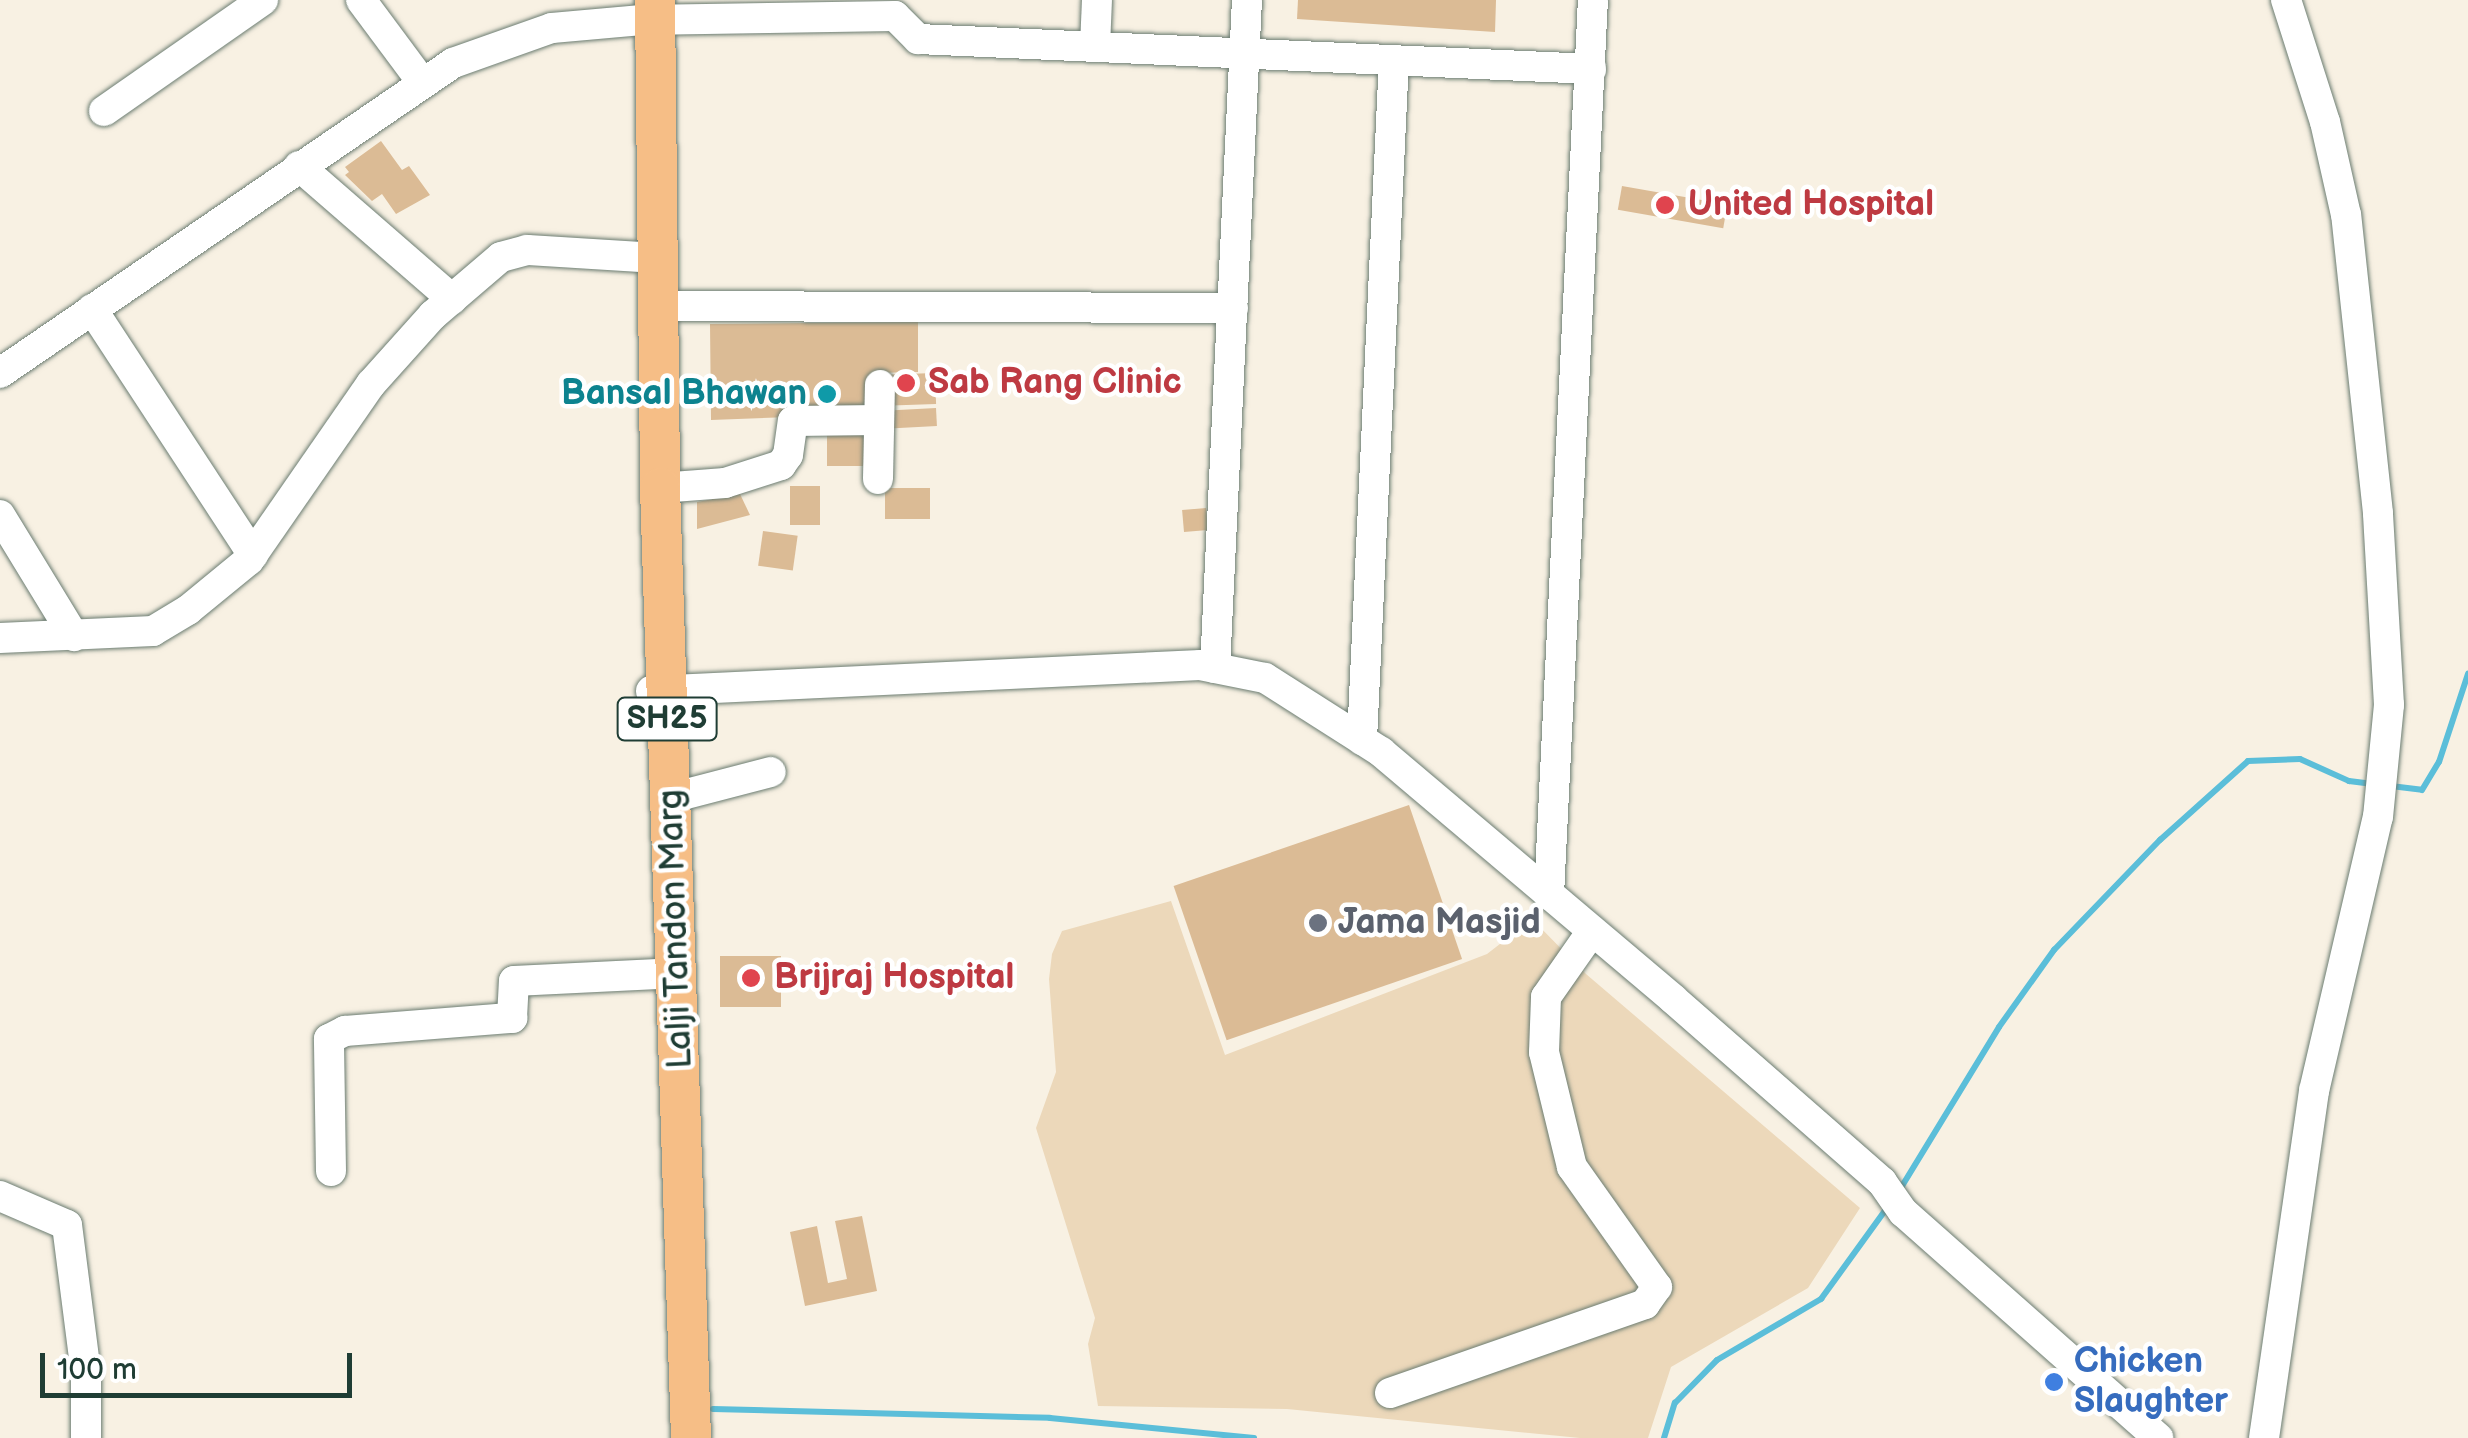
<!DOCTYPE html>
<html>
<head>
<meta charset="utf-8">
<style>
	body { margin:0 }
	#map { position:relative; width:2468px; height:1438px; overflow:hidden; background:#f8f1e3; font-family:"Balsamiq Sans",sans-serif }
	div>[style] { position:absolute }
	.built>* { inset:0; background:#ecd8ba }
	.stream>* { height:6px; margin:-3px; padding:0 3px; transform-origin:3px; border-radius:3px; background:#5bbed9 }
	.building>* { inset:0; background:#dbbb95; transform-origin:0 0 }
	.roads { filter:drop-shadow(0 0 2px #6b7c71) drop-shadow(0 0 2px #6b7c71) }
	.minor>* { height:30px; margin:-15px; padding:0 15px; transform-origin:15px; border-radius:15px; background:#fff }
	.major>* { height:40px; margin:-20px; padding:0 20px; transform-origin:20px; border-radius:20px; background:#f6be86 }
	.dots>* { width:28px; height:28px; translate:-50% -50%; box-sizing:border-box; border:5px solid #fff; border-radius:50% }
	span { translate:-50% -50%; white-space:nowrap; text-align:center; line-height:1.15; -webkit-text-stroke:9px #fff; paint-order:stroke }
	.shield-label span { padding:2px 8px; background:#fff; border:2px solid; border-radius:8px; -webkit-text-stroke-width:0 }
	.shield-label { font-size:32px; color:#1f3d34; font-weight:700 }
	.health-label { font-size:35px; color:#be3a42; font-weight:700 }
	.left { translate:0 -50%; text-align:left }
	.culture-label { font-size:35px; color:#0d838f; font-weight:700 }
	.right { translate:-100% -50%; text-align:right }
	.worship-label { font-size:35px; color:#5b616d; font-weight:700 }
	.street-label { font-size:35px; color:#1f3d34 }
	.shop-label { font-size:35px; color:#366cbe; font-weight:700 }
	.scale { position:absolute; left:40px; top:1353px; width:312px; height:45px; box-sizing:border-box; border:5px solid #1f3d34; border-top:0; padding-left:12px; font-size:30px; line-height:35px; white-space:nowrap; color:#1f3d34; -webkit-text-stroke:8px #fff; paint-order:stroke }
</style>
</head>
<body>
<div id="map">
	<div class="built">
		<div style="clip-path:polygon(1171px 901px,1225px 1055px,1487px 954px,1532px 919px,1586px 974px,1860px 1208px,1808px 1288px,1671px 1367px,1648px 1438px,1580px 1438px,1287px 1409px,1098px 1406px,1088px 1344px,1095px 1318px,1036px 1128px,1056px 1072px,1049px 979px,1052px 954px,1062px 931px)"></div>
	</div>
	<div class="stream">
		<div style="left:2391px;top:786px;width:31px;rotate:7deg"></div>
		<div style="left:2422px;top:790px;width:33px;rotate:-59deg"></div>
		<div style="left:2439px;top:762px;width:93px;rotate:-71.8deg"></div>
		<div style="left:1899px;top:1191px;width:192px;rotate:-58.6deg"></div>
		<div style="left:1999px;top:1027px;width:95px;rotate:-54.5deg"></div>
		<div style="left:2054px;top:950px;width:153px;rotate:-46.1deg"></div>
		<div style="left:2160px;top:840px;width:118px;rotate:-41.9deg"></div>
		<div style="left:2248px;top:761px;width:52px;rotate:-2.2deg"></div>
		<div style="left:2300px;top:759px;width:54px;rotate:24.2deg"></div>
		<div style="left:2349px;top:781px;width:24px;rotate:7deg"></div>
		<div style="left:713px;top:1409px;width:337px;rotate:1.5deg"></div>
		<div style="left:1050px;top:1418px;width:205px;rotate:5.6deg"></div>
		<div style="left:1664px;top:1438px;width:37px;rotate:-73deg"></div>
		<div style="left:1675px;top:1403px;width:60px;rotate:-45.7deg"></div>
		<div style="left:1717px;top:1360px;width:121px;rotate:-30.4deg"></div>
		<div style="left:1821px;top:1299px;width:116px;rotate:-54.1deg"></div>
	</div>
	<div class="building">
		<div style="clip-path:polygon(1298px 0,1496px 0,1495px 32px,1297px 19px)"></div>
		<div style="clip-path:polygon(381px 141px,402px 170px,409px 166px,430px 195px,396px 214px,382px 194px,372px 201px,345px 175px,349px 172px,345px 167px)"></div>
		<div style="left:1622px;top:186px;width:107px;height:24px;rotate:10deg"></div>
		<div style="clip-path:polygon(918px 322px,918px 372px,874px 373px,874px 414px,711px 420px,710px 324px)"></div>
		<div style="left:935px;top:373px;width:31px;height:52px;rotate:88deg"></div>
		<div style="left:936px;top:408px;width:18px;height:52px;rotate:87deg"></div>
		<div style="left:827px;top:426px;width:45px;height:40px"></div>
		<div style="left:790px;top:486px;width:30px;height:39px"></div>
		<div style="left:885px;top:488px;width:45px;height:31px"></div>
		<div style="clip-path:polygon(740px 494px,750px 515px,697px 529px,697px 502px)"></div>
		<div style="left:1206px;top:508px;width:22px;height:24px;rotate:85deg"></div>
		<div style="left:763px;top:531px;width:35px;height:35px;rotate:8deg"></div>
		<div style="left:1409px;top:805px;width:163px;height:249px;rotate:71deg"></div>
		<div style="left:720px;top:956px;width:61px;height:51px"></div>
		<div style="clip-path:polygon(862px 1216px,877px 1291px,805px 1306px,790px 1232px,817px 1226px,828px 1283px,847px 1279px,835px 1221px)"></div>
	</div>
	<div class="roads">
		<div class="minor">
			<div style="left:361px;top:0;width:102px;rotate:53.4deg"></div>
			<div style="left:1095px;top:47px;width:47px;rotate:-87.6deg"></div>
			<div style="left:104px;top:111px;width:194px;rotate:-34.9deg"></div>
			<div style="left:299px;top:166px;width:203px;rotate:41deg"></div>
			<div style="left:658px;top:306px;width:575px;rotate:0.2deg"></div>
			<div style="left:92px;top:309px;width:294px;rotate:56.8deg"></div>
			<div style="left:0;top:373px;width:549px;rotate:-34.38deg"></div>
			<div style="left:453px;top:63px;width:105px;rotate:-19.5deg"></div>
			<div style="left:552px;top:28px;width:90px;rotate:-5.1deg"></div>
			<div style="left:642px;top:20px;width:253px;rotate:-0.9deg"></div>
			<div style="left:895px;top:16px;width:33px;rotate:45deg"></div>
			<div style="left:918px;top:39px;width:674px;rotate:2.55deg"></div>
			<div style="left:878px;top:479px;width:94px;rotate:-88.8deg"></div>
			<div style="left:660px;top:488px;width:65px;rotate:-4.4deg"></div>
			<div style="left:725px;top:483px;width:59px;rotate:-17.8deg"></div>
			<div style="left:781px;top:465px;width:12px;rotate:-55deg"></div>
			<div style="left:788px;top:455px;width:34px;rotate:-82deg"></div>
			<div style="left:793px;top:421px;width:86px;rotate:-0.7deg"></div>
			<div style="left:0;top:515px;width:142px;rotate:58.6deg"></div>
			<div style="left:0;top:638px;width:153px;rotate:-2.6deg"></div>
			<div style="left:153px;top:631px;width:41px;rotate:-31deg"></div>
			<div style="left:188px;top:610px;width:79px;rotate:-39.3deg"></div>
			<div style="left:249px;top:560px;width:214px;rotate:-55.3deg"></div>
			<div style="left:371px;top:384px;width:93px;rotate:-48.1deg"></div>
			<div style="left:433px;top:315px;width:89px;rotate:-40.5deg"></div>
			<div style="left:501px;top:257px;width:27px;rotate:-15deg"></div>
			<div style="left:527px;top:250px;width:131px;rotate:3.5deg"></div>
			<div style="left:1215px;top:668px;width:669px;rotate:-87.26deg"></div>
			<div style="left:651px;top:691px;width:550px;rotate:-2.71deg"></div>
			<div style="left:1200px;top:665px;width:66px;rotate:11.3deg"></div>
			<div style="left:1265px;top:678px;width:138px;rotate:32.5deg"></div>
			<div style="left:1381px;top:752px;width:382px;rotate:40.2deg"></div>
			<div style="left:1673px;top:999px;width:278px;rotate:41.2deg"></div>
			<div style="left:1882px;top:1182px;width:37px;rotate:55deg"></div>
			<div style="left:1903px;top:1212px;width:341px;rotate:41.5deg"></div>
			<div style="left:1362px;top:740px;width:681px;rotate:-87.31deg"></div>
			<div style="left:671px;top:798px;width:103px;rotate:-14.6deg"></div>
			<div style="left:1549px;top:895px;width:896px;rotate:-87.19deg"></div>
			<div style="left:331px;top:1171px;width:132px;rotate:-90.9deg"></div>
			<div style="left:329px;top:1039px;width:18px;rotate:-27deg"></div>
			<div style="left:345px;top:1031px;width:168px;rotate:-4.5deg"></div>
			<div style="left:512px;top:1018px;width:37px;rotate:-87deg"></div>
			<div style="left:514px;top:981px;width:144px;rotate:-2.8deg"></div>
			<div style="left:0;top:1196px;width:73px;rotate:23.4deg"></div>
			<div style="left:67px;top:1225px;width:150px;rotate:82.7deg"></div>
			<div style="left:86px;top:1374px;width:64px;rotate:90deg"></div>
			<div style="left:1390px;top:1393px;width:270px;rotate:-19.2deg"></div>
			<div style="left:1645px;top:1304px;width:21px;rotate:-55deg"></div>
			<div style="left:1657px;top:1287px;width:147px;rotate:-125.3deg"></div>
			<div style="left:1572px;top:1167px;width:118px;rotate:-103.7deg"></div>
			<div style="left:1544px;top:1052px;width:55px;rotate:-87.9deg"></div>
			<div style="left:1546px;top:997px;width:80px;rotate:-55.1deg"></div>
			<div style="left:2264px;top:1438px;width:351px;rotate:-81.8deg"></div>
			<div style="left:2314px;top:1091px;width:281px;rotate:-76.9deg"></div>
			<div style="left:2378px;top:817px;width:113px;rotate:-84.4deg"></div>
			<div style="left:2389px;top:705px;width:192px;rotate:-93.3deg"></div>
			<div style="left:2378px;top:513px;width:300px;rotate:-96.1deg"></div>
			<div style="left:2346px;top:215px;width:95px;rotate:-102.7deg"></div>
			<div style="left:2325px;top:122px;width:128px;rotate:-107.7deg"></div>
		</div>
		<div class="major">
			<div style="left:655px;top:0;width:488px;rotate:89.4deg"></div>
			<div style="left:660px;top:488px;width:951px;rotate:88.13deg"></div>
		</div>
	</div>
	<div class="dots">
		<div style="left:1665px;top:205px;background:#e0444e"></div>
		<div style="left:906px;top:383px;background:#e0444e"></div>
		<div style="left:827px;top:394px;background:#0f9aa8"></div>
		<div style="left:1318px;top:923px;background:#6b7280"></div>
		<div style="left:751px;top:978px;background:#e0444e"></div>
		<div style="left:2054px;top:1382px;background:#3f7fe0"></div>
	</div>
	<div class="shield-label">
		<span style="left:667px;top:719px">SH25</span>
	</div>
	<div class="health-label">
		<span class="left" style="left:1688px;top:205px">United Hospital</span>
		<span class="left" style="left:928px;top:383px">Sab Rang Clinic</span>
		<span class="left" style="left:774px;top:978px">Brijraj Hospital</span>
	</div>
	<div class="culture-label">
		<span class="right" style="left:807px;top:394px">Bansal Bhawan</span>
	</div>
	<div class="worship-label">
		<span class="left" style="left:1338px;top:923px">Jama Masjid</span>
	</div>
	<div class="street-label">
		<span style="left:676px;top:929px;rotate:-92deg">Lalji Tandon Marg</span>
	</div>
	<div class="shop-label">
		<span class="left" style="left:2074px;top:1382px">Chicken<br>Slaughter</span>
	</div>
	<div class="scale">100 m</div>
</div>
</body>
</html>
